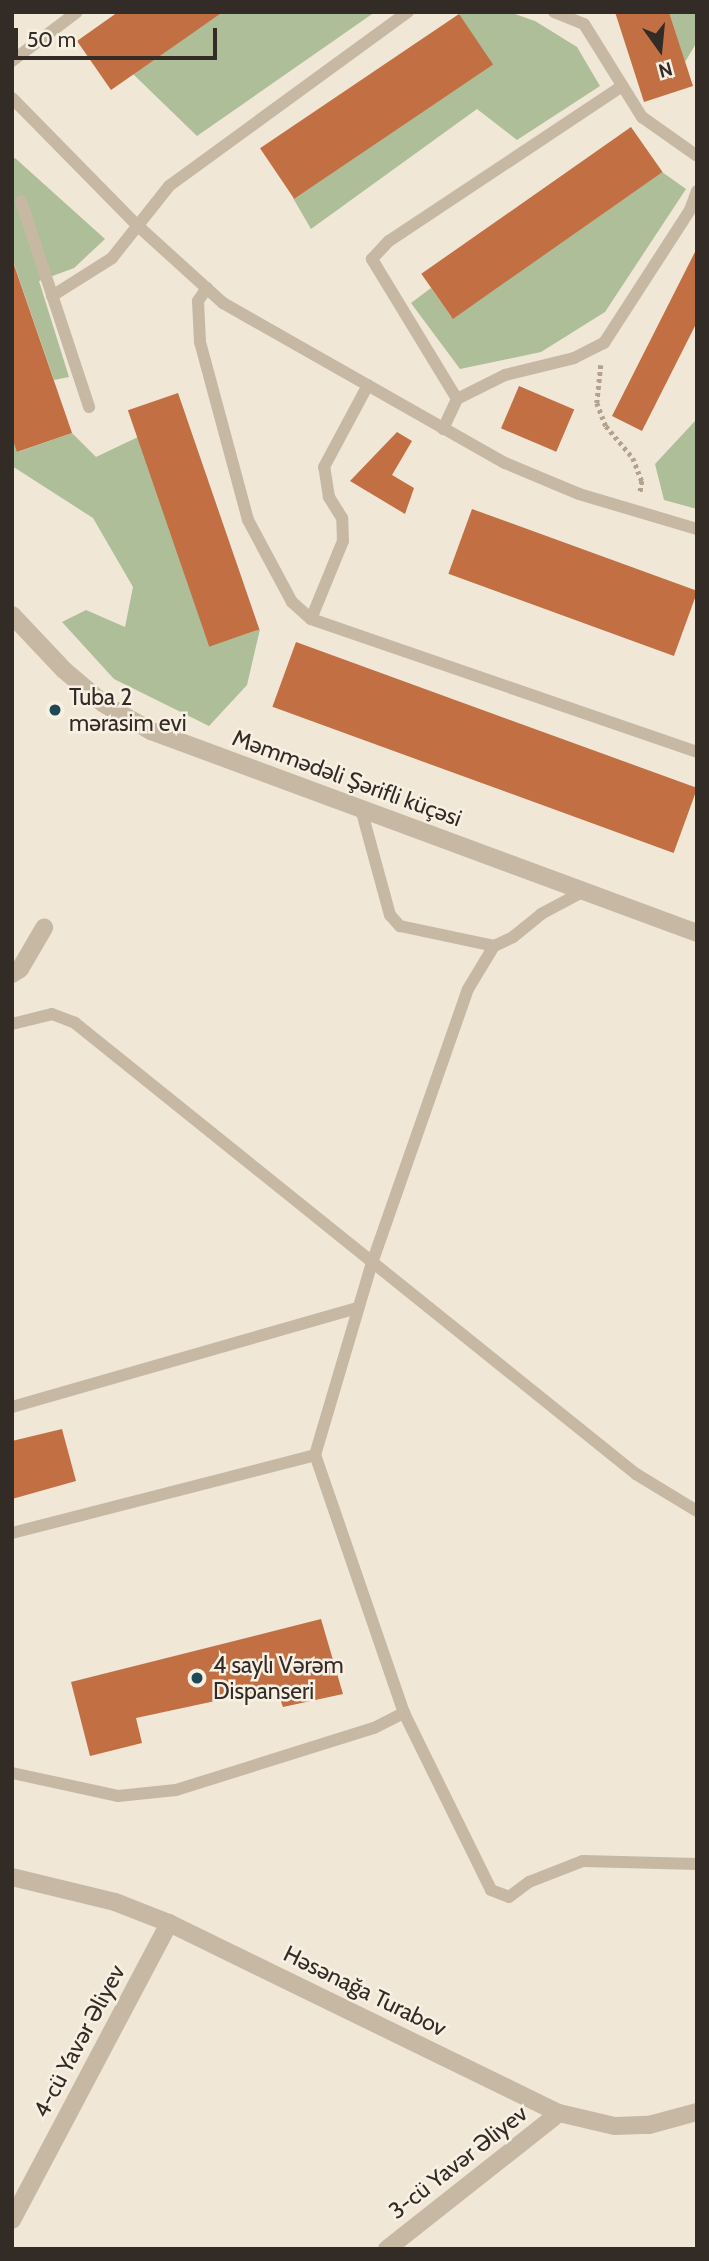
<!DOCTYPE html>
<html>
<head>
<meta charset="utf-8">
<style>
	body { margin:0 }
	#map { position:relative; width:709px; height:2261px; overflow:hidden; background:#f0e7d7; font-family:Cabin,sans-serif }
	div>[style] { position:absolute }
	.green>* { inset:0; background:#adbe98 }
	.building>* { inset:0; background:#c26f43; transform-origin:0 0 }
	.path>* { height:4.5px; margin-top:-2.25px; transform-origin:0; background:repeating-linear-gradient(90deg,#b3a28e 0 3.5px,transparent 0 7px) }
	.service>* { height:12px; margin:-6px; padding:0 6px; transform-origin:6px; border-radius:6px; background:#c7b8a4 }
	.minor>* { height:18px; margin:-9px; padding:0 9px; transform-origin:9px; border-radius:9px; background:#c7b8a4 }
	.tertiary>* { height:18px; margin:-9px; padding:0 9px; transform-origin:9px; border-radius:9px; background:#c7b8a4 }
	.dots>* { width:19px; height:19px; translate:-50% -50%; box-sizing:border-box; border:4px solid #f8f0e3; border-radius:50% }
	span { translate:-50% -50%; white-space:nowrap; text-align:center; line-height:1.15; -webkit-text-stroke:5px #f8f0e3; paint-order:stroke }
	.poi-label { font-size:23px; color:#332b25 }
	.left { translate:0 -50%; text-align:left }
	.street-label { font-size:23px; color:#332b25 }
	.frame { position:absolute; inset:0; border:14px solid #332b25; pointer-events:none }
	.north { position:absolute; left:625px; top:14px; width:70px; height:70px; -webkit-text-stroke:5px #f8f0e3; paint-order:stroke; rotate:165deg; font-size:19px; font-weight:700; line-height:28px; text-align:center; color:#332b25 }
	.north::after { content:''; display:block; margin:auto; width:24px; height:32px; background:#332b25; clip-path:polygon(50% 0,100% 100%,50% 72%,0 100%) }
	.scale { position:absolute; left:14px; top:28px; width:203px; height:32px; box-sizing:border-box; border:4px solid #332b25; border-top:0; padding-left:9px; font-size:21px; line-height:24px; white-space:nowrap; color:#332b25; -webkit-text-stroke:5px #f8f0e3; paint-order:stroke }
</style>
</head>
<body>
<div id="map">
	<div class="green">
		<div style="clip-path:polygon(223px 12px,375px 12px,197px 136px,133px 74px)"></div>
		<div style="clip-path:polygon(462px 12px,509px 12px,535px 21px,577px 47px,600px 86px,517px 140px,477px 109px,311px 229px,293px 198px)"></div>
		<div style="clip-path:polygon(669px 12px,697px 12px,697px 42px,685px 62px)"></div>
		<div style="clip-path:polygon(15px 158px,105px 239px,74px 268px,39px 281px,69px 377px,54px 380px,12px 258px,12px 160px)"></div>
		<div style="clip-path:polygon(662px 172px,686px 189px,605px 312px,541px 352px,460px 369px,411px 303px,431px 288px,452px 318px)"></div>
		<div style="clip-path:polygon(695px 421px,697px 425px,697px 509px,664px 500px,655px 464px)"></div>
		<div style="clip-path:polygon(72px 433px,96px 457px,138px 437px,211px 646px,260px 629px,247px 685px,209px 726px,114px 679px,62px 622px,86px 610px,125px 627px,133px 587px,93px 518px,12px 466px,12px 437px,18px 452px)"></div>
	</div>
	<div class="building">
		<div style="clip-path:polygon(118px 12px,223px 12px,111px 90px,77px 41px)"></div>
		<div style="clip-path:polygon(615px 12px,669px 12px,693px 86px,644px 102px)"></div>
		<div style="left:459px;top:14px;width:61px;height:240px;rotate:56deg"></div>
		<div style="left:631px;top:127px;width:55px;height:256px;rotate:55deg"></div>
		<div style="clip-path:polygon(697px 248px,697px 322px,642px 431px,612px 416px)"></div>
		<div style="clip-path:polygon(12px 259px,72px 433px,17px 452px,12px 437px)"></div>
		<div style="left:519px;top:386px;width:60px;height:46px;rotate:23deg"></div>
		<div style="left:178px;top:393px;width:250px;height:53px;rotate:71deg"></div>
		<div style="clip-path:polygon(397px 432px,412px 441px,392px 475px,414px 488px,405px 514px,350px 481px)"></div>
		<div style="left:472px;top:509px;width:240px;height:69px;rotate:20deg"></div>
		<div style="left:296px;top:642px;width:427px;height:69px;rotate:20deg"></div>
		<div style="clip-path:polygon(62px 1429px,76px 1481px,12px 1499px,12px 1441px)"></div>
		<div style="clip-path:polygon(321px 1619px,343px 1694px,283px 1707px,276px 1688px,136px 1718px,142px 1743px,90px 1756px,71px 1682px)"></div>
	</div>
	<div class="path">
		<div style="left:601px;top:365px;width:38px;rotate:96deg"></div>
		<div style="left:597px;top:403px;width:25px;rotate:69deg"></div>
		<div style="left:606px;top:426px;width:42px;rotate:49.8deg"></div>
		<div style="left:633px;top:458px;width:25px;rotate:69deg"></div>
		<div style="left:642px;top:481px;width:12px;rotate:99deg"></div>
	</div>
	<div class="service">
		<div style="left:554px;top:12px;width:32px;rotate:22deg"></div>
		<div style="left:584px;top:24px;width:110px;rotate:58.1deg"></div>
		<div style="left:642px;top:117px;width:67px;rotate:35.3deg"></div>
		<div style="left:12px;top:61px;width:81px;rotate:-37deg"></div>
		<div style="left:12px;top:98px;width:180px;rotate:45.5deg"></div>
		<div style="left:138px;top:226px;width:115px;rotate:42.2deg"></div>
		<div style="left:223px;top:303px;width:324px;rotate:29.6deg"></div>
		<div style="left:505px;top:463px;width:80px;rotate:22.7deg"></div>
		<div style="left:579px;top:494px;width:123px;rotate:16.5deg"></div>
		<div style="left:21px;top:201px;width:217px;rotate:71.7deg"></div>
		<div style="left:207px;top:288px;width:16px;rotate:125deg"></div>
		<div style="left:198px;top:301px;width:41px;rotate:87.2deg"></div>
		<div style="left:200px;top:342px;width:184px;rotate:74.9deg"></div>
		<div style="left:248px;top:520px;width:93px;rotate:61.8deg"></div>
		<div style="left:292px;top:602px;width:25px;rotate:42deg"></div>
		<div style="left:311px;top:619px;width:408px;rotate:19deg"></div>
		<div style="left:52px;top:296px;width:71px;rotate:-32.3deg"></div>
		<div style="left:112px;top:258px;width:92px;rotate:-51.6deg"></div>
		<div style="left:169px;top:186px;width:296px;rotate:-36.1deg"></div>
		<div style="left:457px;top:399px;width:164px;rotate:-121.3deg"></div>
		<div style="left:372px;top:259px;width:25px;rotate:-47deg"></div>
		<div style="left:389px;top:241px;width:280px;rotate:-33.6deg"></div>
		<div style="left:443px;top:429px;width:33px;rotate:-65deg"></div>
		<div style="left:457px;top:399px;width:54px;rotate:-26.6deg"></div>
		<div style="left:505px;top:375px;width:71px;rotate:-13.8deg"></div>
		<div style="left:574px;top:358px;width:34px;rotate:-27deg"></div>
		<div style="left:604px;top:343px;width:158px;rotate:-57.1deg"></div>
		<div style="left:690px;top:210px;width:20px;rotate:-70deg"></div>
		<div style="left:311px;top:619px;width:84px;rotate:-67.7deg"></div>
		<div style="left:343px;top:541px;width:23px;rotate:-92deg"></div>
		<div style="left:342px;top:518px;width:25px;rotate:-122deg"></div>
		<div style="left:329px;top:497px;width:30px;rotate:-99deg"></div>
		<div style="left:324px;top:467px;width:93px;rotate:-61.8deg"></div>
		<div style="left:361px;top:809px;width:110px;rotate:74.7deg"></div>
		<div style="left:390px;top:915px;width:15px;rotate:48deg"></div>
		<div style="left:400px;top:926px;width:96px;rotate:12deg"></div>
		<div style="left:494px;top:946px;width:21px;rotate:-25deg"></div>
		<div style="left:513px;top:937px;width:36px;rotate:-39deg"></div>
		<div style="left:541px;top:914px;width:49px;rotate:-28.1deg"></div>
		<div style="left:12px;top:1024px;width:41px;rotate:-14deg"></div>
		<div style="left:52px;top:1014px;width:25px;rotate:21deg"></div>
		<div style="left:75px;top:1023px;width:720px;rotate:38.8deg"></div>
		<div style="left:636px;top:1474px;width:71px;rotate:31.2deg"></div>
		<div style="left:12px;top:1407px;width:360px;rotate:-16deg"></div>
		<div style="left:12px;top:1533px;width:313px;rotate:-14.4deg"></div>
		<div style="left:404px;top:1713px;width:197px;rotate:63.8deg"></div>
		<div style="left:491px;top:1890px;width:19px;rotate:21deg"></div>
		<div style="left:509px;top:1897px;width:25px;rotate:-37deg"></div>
		<div style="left:529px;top:1882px;width:58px;rotate:-21.3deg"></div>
		<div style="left:583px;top:1861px;width:114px;rotate:1.5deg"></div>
		<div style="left:12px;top:1773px;width:108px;rotate:12.2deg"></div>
		<div style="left:118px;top:1796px;width:58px;rotate:-5.9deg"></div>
		<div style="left:176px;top:1790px;width:207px;rotate:-17.4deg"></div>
		<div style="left:374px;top:1728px;width:34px;rotate:-27deg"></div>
		<div style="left:404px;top:1713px;width:273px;rotate:-109deg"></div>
		<div style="left:315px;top:1455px;width:200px;rotate:-73.5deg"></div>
		<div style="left:372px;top:1263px;width:290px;rotate:-70.7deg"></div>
		<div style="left:468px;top:989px;width:50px;rotate:-58.8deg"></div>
	</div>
	<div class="minor">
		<div style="left:12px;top:974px;width:9px;rotate:-32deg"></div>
		<div style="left:20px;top:969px;width:48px;rotate:-59.7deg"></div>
		<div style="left:12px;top:1877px;width:106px;rotate:13.6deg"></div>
		<div style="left:115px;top:1902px;width:58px;rotate:21.3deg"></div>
		<div style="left:169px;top:1923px;width:434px;rotate:26deg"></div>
		<div style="left:559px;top:2113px;width:57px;rotate:13.1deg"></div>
		<div style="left:615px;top:2126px;width:34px;rotate:-2deg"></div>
		<div style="left:649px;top:2125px;width:50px;rotate:-15.2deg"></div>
		<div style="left:12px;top:2220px;width:336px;rotate:-62.1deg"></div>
		<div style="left:387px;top:2249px;width:219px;rotate:-38.3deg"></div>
	</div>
	<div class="tertiary">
		<div style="left:12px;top:615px;width:76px;rotate:46.6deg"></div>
		<div style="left:64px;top:670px;width:52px;rotate:40.4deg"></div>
		<div style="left:104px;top:704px;width:54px;rotate:29.9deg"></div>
		<div style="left:151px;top:731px;width:582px;rotate:20.3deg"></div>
	</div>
	<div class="dots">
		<div style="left:55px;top:710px;background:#1d4952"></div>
		<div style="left:197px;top:1678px;background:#1d4952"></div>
	</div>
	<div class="poi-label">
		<span class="left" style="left:69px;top:710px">Tuba 2<br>mərasim evi</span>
		<span class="left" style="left:213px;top:1678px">4 saylı Vərəm<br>Dispanseri</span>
	</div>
	<div class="street-label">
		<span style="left:347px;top:778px;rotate:20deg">Məmmədəli Şərifli küçəsi</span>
		<span style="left:365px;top:1991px;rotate:26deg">Həsənağa Turabov</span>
		<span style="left:79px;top:2041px;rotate:-62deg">4-cü Yavər Əliyev</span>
		<span style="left:458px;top:2162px;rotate:-38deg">3-cü Yavər Əliyev</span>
	</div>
	<div class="frame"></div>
	<div class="north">N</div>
	<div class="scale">50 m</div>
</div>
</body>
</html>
